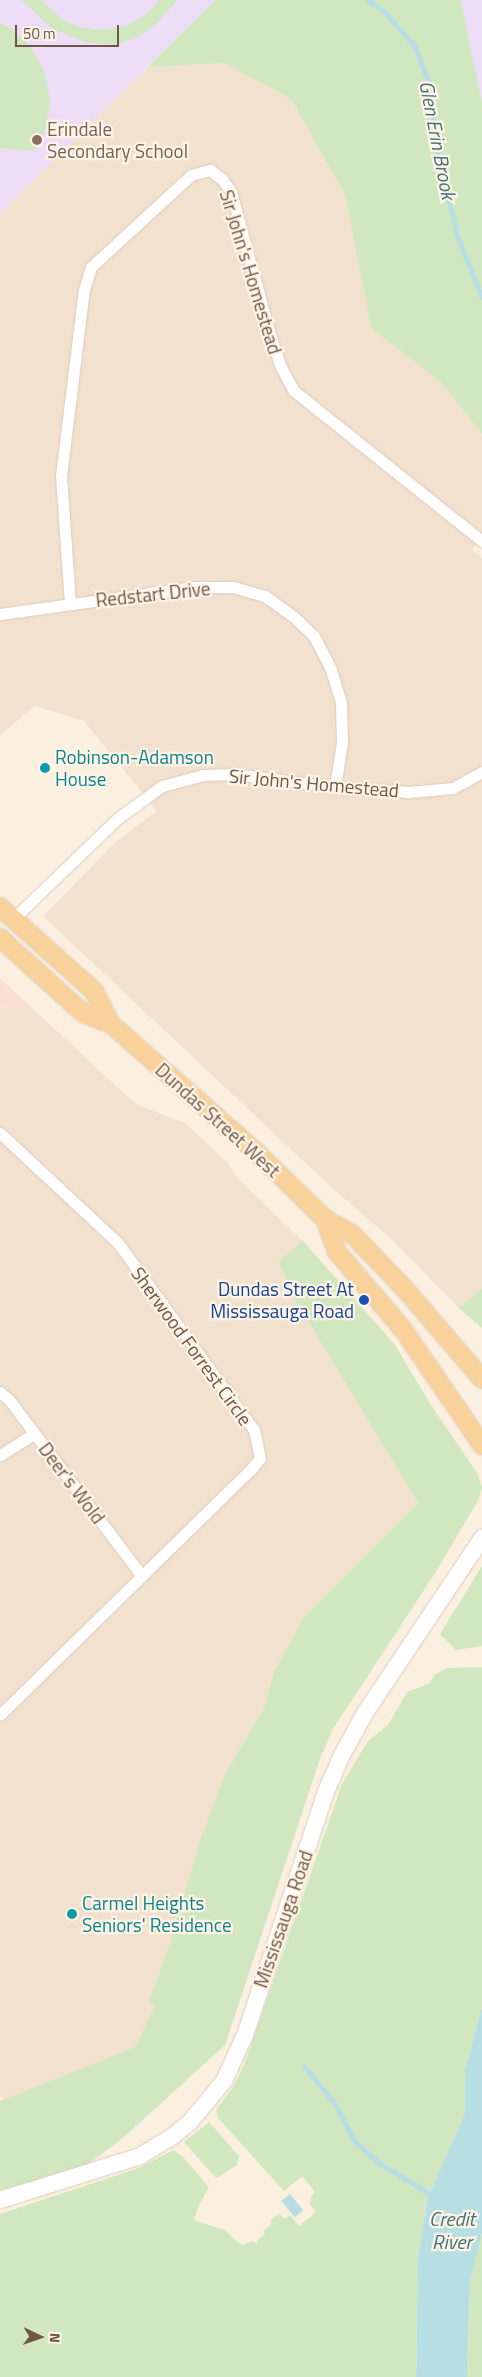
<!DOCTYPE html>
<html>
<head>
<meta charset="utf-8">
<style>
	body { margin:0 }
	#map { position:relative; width:482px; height:2377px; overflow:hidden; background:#fbf0e0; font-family:"Titillium Web",sans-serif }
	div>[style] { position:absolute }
	.residential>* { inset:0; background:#f2e1cf }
	.commercial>* { inset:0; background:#fbded4 }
	.education>* { inset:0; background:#edddf7 }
	.green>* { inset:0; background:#d1e7c0 }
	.water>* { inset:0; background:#b6dee3; transform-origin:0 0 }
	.stream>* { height:4.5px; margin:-2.25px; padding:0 2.25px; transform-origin:2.25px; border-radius:2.25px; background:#b6dee3 }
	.roads { filter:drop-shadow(0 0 1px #decbbc) drop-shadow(0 0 1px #decbbc) }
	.minor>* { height:11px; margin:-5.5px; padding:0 5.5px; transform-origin:5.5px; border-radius:5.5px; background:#fff }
	.secondary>* { height:16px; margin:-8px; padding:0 8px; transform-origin:8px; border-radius:8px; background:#fff }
	.primary>* { height:18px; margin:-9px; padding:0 9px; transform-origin:9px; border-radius:9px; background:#f8d29a }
	.dots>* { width:14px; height:14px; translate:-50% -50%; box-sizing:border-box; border:2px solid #fef4e5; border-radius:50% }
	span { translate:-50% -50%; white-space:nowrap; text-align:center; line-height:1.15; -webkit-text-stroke:4.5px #fef4e5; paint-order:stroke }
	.education-label { font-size:19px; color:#785e54 }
	.left { translate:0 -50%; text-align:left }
	.street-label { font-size:19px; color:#705549 }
	.culture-label { font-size:19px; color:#0d838f }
	.transit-label { font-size:19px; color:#164399 }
	.right { translate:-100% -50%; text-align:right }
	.water-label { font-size:20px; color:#40747c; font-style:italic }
	.north { position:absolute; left:15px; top:2312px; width:50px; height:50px; -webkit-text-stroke:4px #fef4e5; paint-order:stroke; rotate:93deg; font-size:14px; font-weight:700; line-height:20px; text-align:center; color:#705549 }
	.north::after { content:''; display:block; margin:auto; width:18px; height:22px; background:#705549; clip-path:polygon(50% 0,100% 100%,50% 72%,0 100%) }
	.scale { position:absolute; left:15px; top:25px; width:104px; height:22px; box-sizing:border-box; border:2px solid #705549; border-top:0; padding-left:6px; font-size:15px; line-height:18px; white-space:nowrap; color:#705549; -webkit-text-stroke:4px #fef4e5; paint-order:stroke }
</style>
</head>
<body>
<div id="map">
	<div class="residential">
		<div style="clip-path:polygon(224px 63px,291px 99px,345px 195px,371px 328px,443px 384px,482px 434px,482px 535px,472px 550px,482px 558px,482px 1288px,459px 1308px,391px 1239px,330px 1186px,46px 919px,44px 915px,118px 840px,157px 811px,84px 721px,34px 706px,0 736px,0 213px,148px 67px)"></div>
		<div style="clip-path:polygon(30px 1006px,129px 1098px,138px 1105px,185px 1123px,228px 1163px,237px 1178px,303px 1241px,278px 1261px,301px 1314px,308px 1321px,418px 1503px,303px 1618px,274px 1672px,264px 1708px,223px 1778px,200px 1841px,171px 1940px,149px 2001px,154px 2007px,135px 2047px,3px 2100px,0 2095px,0 1008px)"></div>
	</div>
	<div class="commercial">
		<div style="clip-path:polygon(0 978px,30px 1006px,0 1008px)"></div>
	</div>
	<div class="education">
		<div style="clip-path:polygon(0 0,215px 0,0 213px)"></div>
		<div style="clip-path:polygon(461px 0,482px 0,482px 103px)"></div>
	</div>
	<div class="green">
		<div style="clip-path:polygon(21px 0,41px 0,63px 20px,84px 28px,106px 30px,128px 25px,147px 14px,159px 0,177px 0,156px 24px,137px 38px,114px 45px,85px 42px,53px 29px)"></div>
		<div style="clip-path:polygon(215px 0,461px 0,482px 103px,482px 434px,443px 384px,371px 328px,345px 195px,291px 99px,224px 63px,148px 67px)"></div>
		<div style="clip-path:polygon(0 23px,10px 28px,30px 46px,44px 70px,50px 98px,47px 125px,35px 151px,0 148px)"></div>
		<div style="clip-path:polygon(303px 1241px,395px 1345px,431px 1405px,477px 1473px,482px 1487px,479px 1499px,437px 1570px,333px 1729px,321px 1756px,225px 2045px,124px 2137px,79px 2171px,0 2190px,0 2101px,135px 2047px,154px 2007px,149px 2001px,171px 1940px,200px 1841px,223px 1778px,264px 1708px,274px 1672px,303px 1618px,418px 1503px,308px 1321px,301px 1314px,278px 1261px)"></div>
		<div style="clip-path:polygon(482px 1288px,482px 1328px,459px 1308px)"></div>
		<div style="clip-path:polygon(482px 1566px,482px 1646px,456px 1650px,440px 1634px)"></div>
		<div style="clip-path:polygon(482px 1667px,482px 2007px,465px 2070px,465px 2113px,428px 2197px,418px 2257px,416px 2377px,0 2377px,0 2214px,136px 2169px,174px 2150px,183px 2157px,209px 2187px,199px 2205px,194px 2220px,225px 2230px,238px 2243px,243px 2245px,252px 2241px,257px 2244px,258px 2240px,265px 2234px,263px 2231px,271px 2224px,270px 2221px,279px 2213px,284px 2219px,290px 2215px,299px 2226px,316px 2212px,309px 2203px,312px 2200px,310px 2198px,315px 2192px,302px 2176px,284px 2191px,218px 2118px,216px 2110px,233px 2087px,244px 2065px,342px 1784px,368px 1741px,388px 1725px,407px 1692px,430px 1683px,434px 1675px,448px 1668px)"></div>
		<div style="clip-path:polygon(209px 2122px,239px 2156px,237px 2165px,218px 2177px,215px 2177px,184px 2142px)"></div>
		<div style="clip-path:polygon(482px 2233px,482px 2377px,467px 2377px,470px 2281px)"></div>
	</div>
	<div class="water">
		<div style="clip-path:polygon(482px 2007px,482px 2233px,470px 2281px,467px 2377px,416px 2377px,418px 2257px,428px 2197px,465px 2113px,465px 2070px)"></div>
		<div style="left:290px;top:2194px;width:21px;height:11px;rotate:51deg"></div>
	</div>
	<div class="stream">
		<div style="left:368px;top:0;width:19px;rotate:35deg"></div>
		<div style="left:384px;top:11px;width:47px;rotate:48.5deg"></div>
		<div style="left:415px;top:46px;width:40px;rotate:69deg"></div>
		<div style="left:429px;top:83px;width:77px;rotate:82.5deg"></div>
		<div style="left:439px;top:159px;width:80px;rotate:76.3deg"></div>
		<div style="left:458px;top:237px;width:65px;rotate:68.2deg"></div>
		<div style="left:305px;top:2067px;width:45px;rotate:50.4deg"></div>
		<div style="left:334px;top:2102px;width:47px;rotate:61.8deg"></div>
		<div style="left:356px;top:2143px;width:33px;rotate:40deg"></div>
		<div style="left:381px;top:2164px;width:62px;rotate:31.1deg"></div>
	</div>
	<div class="roads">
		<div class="minor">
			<div style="left:70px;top:604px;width:128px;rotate:-94deg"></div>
			<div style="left:61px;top:476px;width:187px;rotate:-83deg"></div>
			<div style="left:84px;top:290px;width:24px;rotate:-73deg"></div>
			<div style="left:91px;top:267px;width:136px;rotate:-42.6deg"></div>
			<div style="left:191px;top:175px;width:20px;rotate:-15deg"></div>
			<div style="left:210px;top:170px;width:15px;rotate:37deg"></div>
			<div style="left:222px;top:179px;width:16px;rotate:55deg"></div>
			<div style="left:231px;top:192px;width:144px;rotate:74.7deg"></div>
			<div style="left:269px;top:331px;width:38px;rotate:72deg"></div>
			<div style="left:281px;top:367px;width:27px;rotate:62deg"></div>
			<div style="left:294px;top:391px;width:241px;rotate:38.6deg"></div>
			<div style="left:0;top:614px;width:196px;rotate:-7.9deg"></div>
			<div style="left:194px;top:587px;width:39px"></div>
			<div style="left:233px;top:587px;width:33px;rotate:16deg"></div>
			<div style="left:265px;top:596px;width:34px;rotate:36deg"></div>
			<div style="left:293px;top:616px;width:29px;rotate:44deg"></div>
			<div style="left:314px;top:636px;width:38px;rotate:63deg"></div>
			<div style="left:331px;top:670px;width:34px;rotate:73deg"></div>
			<div style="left:341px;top:702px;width:40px;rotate:88.6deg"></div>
			<div style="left:342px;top:742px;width:46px;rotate:98.8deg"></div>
			<div style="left:13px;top:919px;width:146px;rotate:-43.9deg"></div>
			<div style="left:118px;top:818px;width:54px;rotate:-36deg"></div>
			<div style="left:162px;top:786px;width:42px;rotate:-15deg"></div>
			<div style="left:203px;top:775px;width:31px;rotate:-2deg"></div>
			<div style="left:234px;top:774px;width:102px;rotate:7.3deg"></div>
			<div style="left:335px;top:787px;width:74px;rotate:3.9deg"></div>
			<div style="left:409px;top:792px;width:44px;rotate:-5.2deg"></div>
			<div style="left:453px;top:788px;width:33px;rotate:-29deg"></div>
			<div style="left:0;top:1133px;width:161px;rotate:43deg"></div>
			<div style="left:118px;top:1243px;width:231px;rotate:54deg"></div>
			<div style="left:254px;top:1430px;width:29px;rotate:78deg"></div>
			<div style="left:260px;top:1458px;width:14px;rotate:129deg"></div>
			<div style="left:251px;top:1469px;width:351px;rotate:135.6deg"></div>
			<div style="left:0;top:1392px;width:13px;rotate:42deg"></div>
			<div style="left:10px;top:1401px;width:219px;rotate:53deg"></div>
			<div style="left:0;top:1455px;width:40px;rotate:-32deg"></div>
		</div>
		<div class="secondary">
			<div style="left:0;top:2200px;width:147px;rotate:-17.4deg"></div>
			<div style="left:140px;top:2156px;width:39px;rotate:-31deg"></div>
			<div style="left:173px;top:2136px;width:22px;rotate:-39deg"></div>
			<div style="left:190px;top:2122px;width:53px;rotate:-50.3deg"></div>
			<div style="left:224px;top:2081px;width:51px;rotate:-65.5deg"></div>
			<div style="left:245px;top:2035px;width:254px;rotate:-71.6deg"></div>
			<div style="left:325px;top:1794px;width:43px;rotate:-66.4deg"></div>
			<div style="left:342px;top:1755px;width:48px;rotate:-61.3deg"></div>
			<div style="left:365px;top:1713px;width:211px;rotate:-56.2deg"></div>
		</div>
		<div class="primary">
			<div style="left:0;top:907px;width:126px;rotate:41.8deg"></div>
			<div style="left:94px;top:991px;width:37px;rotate:63deg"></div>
			<div style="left:0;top:938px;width:112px;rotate:42.1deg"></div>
			<div style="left:83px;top:1013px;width:30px;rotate:21deg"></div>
			<div style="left:111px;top:1024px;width:191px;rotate:41.4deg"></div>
			<div style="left:254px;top:1150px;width:99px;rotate:44.2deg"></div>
			<div style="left:325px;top:1219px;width:31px;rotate:29deg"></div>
			<div style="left:352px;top:1234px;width:75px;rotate:46.1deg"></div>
			<div style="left:404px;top:1288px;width:120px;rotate:49.4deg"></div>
			<div style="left:325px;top:1219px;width:35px;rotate:70deg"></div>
			<div style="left:337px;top:1252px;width:100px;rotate:49.5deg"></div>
			<div style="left:402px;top:1328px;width:142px;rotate:55.6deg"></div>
		</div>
	</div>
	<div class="dots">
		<div style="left:37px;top:140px;background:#8d6e63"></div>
		<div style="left:45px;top:768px;background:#0f9aa8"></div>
		<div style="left:364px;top:1300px;background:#1a4fb4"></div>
		<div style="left:72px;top:1914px;background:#0f9aa8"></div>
	</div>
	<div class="education-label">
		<span class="left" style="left:47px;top:140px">Erindale<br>Secondary School</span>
	</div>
	<div class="street-label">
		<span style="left:251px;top:272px;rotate:73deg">Sir John's Homestead</span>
		<span style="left:153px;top:594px;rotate:-6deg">Redstart Drive</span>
		<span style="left:314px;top:783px;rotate:5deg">Sir John's Homestead</span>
		<span style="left:218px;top:1120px;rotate:42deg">Dundas Street West</span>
		<span style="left:192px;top:1346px;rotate:54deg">Sherwood Forrest Circle</span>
		<span style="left:72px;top:1483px;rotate:53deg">Deer's Wold</span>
		<span style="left:283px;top:1919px;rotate:-71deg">Mississauga Road</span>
	</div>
	<div class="culture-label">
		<span class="left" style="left:55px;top:768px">Robinson-Adamson<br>House</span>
		<span class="left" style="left:82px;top:1914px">Carmel Heights<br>Seniors' Residence</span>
	</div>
	<div class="transit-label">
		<span class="right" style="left:354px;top:1300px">Dundas Street At<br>Mississauga Road</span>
	</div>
	<div class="water-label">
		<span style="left:438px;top:140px;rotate:79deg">Glen Erin Brook</span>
		<span style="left:452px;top:2230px">Credit<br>River</span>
	</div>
	<div class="north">N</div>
	<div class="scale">50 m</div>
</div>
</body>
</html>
